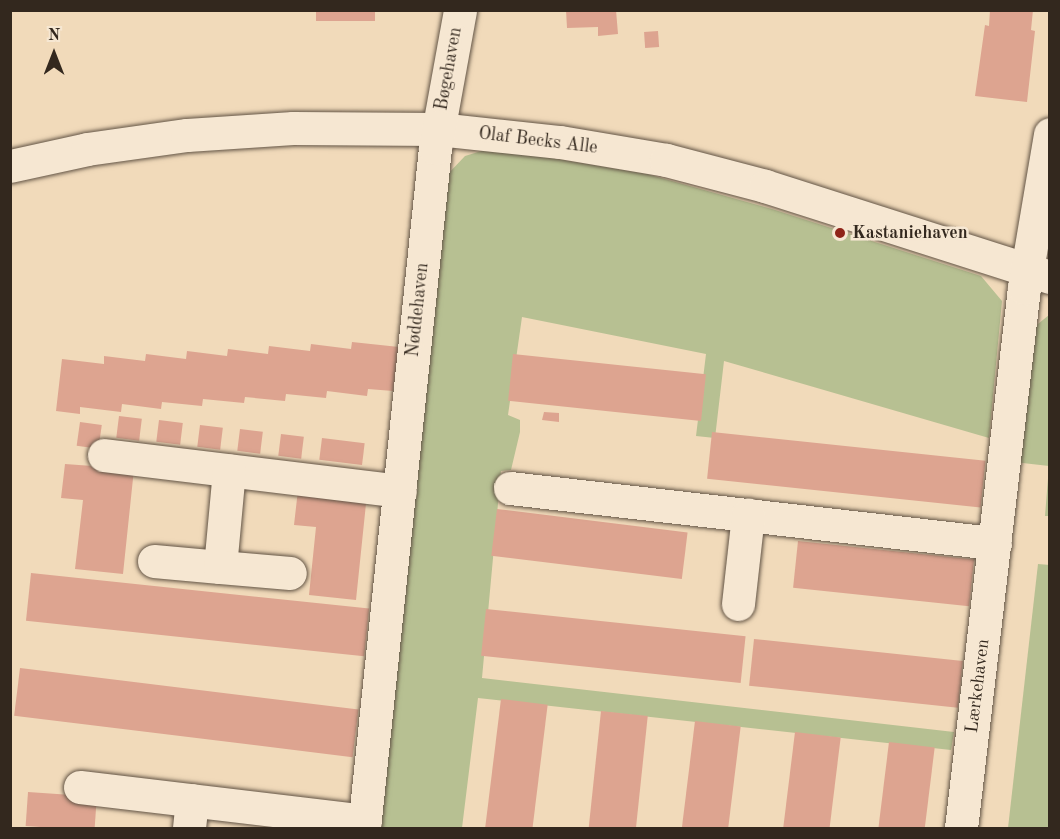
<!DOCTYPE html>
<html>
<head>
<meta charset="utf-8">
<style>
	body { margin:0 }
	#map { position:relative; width:1060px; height:839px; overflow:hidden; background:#f1daba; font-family:"Old Standard TT",serif }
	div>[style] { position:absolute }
	.green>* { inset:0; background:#b7c092 }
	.building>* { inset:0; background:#dda490; transform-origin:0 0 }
	.roads { filter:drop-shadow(0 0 2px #625445) drop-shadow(0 0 2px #625445) }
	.minor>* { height:33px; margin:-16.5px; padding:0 16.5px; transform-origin:16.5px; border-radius:16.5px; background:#f6e7d2 }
	.dots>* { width:16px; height:16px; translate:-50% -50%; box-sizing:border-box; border:3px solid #f6e7d2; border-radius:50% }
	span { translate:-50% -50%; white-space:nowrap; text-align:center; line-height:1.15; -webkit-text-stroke:5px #f6e7d2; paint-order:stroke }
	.street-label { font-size:18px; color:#33281e }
	.poi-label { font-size:18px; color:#33281e; font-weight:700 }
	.left { translate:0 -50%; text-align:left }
	.frame { position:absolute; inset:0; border:12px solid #33281e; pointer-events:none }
	.north { position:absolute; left:24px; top:24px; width:60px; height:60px; -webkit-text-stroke:4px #f6e7d2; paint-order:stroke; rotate:0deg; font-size:16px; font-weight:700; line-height:24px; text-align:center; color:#33281e }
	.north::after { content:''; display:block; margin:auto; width:21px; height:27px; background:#33281e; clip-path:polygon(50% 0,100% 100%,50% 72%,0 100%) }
</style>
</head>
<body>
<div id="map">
	<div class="green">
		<div style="clip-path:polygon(491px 148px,647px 174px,772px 209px,981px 276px,1002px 301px,989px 438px,724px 361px,715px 438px,696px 436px,706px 354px,522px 317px,508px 415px,520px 420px,520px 432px,511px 470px,501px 471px,482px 678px,954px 732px,951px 750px,478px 698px,462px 828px,376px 828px,447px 175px,465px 156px)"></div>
		<div style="clip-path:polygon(1049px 315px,1050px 316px,1049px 516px,1045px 516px,1049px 466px,1014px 462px,1033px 328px)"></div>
		<div style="clip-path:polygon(1038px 564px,1050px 565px,1049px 828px,1008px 828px)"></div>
	</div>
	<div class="building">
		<div style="left:316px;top:10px;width:59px;height:11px"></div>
		<div style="clip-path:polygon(566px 10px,616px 10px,618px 34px,598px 36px,598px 27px,567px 28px)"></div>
		<div style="clip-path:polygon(990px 10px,1033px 10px,1031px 30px,1035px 31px,1027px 102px,975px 96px,985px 25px,989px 26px)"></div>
		<div style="left:658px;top:31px;width:16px;height:14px;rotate:86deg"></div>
		<div style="clip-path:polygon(352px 342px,399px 347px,393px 391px,368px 389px,367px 396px,327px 391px,326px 398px,286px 394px,285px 401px,245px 397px,244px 403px,203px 399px,202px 406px,162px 402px,161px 409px,122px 404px,121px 412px,80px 407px,80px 414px,56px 411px,62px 359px,104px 364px,104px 356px,145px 361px,146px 354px,186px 359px,187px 351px,227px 356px,228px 349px,268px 354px,269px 346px,310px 351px,311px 344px,351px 349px)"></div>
		<div style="left:513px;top:354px;width:194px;height:47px;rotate:6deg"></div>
		<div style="clip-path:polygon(544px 412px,559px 413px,559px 422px,542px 420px)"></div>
		<div style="left:119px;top:416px;width:23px;height:22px;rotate:7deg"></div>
		<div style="left:159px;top:420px;width:24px;height:22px;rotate:7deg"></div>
		<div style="left:80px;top:422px;width:22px;height:24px;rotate:8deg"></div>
		<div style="left:200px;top:425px;width:23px;height:22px;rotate:7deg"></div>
		<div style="left:240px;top:429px;width:23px;height:22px;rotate:7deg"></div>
		<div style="left:712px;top:432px;width:275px;height:47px;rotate:6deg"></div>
		<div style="left:281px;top:434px;width:23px;height:22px;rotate:7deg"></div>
		<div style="left:322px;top:438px;width:43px;height:22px;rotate:7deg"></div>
		<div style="clip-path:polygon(65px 464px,134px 469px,123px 574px,75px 569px,83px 500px,61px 498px)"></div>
		<div style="clip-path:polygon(298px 490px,367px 494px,356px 600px,309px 595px,316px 527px,294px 525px)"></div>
		<div style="left:497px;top:509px;width:192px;height:47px;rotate:7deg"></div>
		<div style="left:798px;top:541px;width:177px;height:47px;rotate:6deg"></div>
		<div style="left:31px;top:573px;width:340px;height:48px;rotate:6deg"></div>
		<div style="left:486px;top:609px;width:261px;height:47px;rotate:6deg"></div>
		<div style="left:754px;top:639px;width:210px;height:47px;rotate:6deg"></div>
		<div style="left:20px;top:668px;width:341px;height:48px;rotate:7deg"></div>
		<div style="left:501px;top:699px;width:47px;height:130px;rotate:7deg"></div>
		<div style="left:601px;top:711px;width:47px;height:118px;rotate:6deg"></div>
		<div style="left:695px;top:721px;width:46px;height:108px;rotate:7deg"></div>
		<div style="left:795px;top:732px;width:46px;height:97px;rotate:7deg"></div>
		<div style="left:889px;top:742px;width:46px;height:87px;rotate:7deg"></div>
		<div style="left:28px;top:792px;width:69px;height:34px;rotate:4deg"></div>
	</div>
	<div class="roads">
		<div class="minor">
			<div style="left:10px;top:166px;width:79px;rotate:-12.4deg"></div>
			<div style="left:87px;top:149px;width:101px;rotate:-8deg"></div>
			<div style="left:187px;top:135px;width:106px;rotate:-3.8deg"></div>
			<div style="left:293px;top:128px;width:145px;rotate:0.4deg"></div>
			<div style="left:438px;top:129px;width:123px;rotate:6.1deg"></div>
			<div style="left:560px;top:142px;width:108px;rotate:9.6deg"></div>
			<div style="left:666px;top:160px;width:102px;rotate:14.7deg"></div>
			<div style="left:765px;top:186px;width:299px;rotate:17.7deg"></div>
			<div style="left:104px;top:455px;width:298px;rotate:6.9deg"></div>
			<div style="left:510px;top:488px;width:488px;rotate:6.5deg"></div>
			<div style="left:154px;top:561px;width:66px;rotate:5.2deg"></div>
			<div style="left:220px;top:567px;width:97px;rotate:-84.7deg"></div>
			<div style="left:220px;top:567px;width:70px;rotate:4.9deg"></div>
			<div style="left:738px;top:604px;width:90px;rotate:-83.6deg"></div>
			<div style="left:80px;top:787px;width:287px;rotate:6.8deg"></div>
			<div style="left:189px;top:828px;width:28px;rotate:-84deg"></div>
			<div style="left:364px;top:828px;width:684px;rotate:-84.04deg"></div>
			<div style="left:435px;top:148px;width:140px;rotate:-79.7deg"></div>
			<div style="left:961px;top:828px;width:544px;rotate:-83.35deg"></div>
			<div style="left:1024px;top:288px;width:156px;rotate:-80.4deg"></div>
		</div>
	</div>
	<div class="dots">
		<div style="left:840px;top:233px;background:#8f2418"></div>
	</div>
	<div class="street-label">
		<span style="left:449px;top:69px;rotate:-80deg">Bøgehaven</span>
		<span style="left:538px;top:141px;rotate:7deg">Olaf Becks Alle</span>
		<span style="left:418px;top:310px;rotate:-84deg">Nøddehaven</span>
		<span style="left:978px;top:686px;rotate:-83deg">Lærkehaven</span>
	</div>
	<div class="poi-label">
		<span class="left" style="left:852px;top:233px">Kastaniehaven</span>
	</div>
	<div class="frame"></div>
	<div class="north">N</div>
</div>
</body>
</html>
